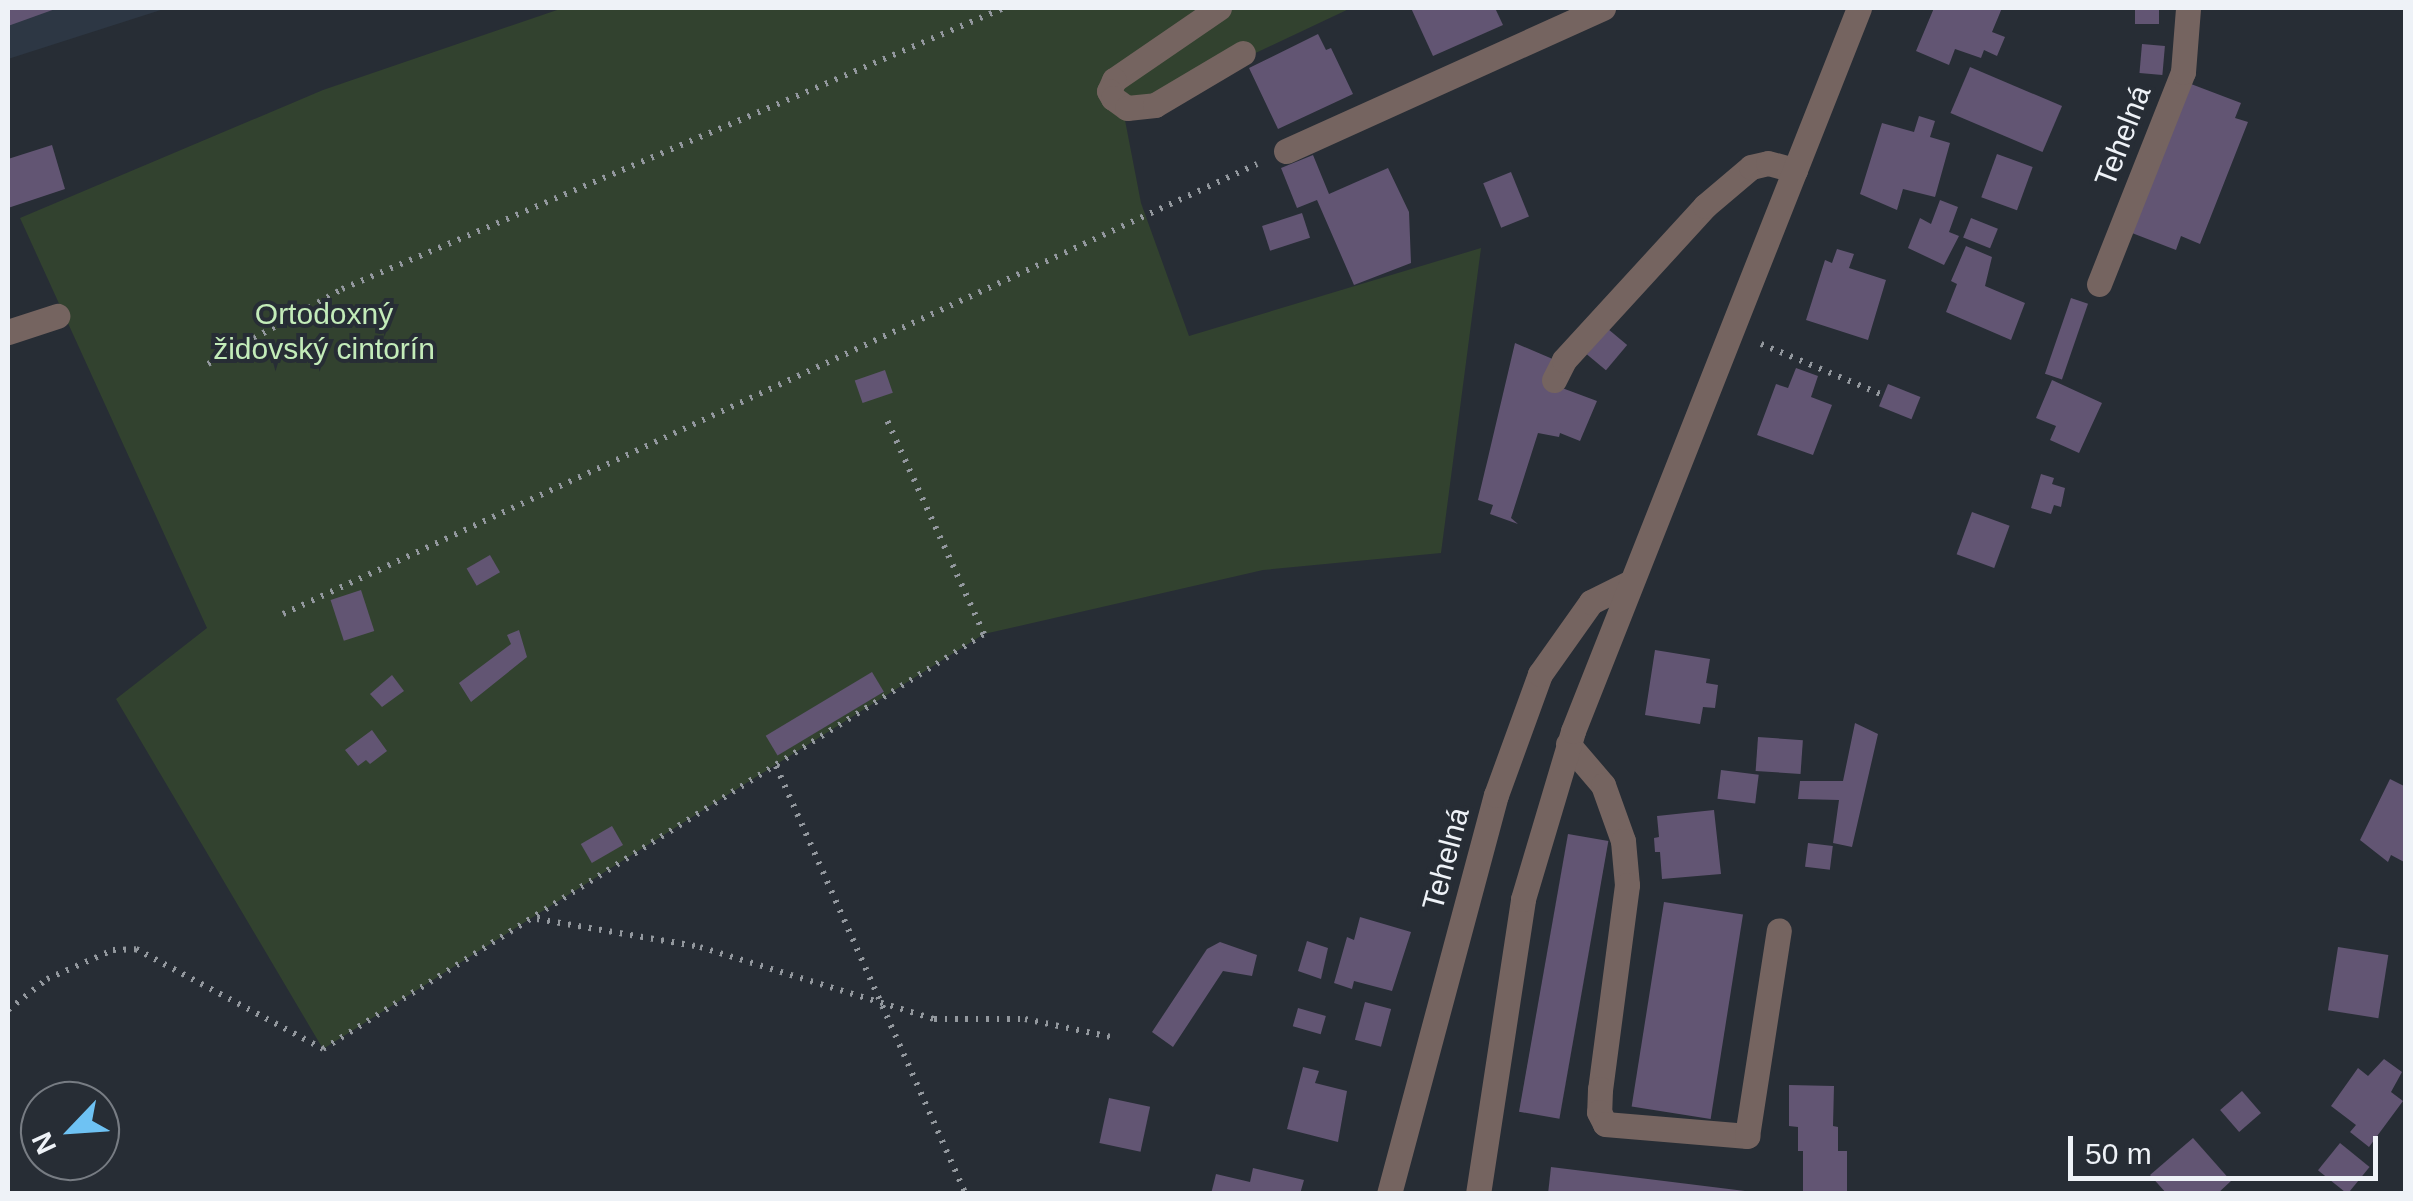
<!DOCTYPE html>
<html>
<head>
<meta charset="utf-8">
<style>
	body { margin:0 }
	#map { position:relative; width:2413px; height:1201px; overflow:hidden; background:#272d35; font-family:Arial,sans-serif }
	div>[style] { position:absolute }
	.built>* { inset:0; background:#2d3744 }
	.green>* { inset:0; background:#32422f }
	.building>* { inset:0; background:#625573; transform-origin:0 0 }
	.path>* { height:6px; margin-top:-3px; transform-origin:0; background:repeating-linear-gradient(90deg,#93989e 0 2.5px,transparent 0 10.5px) }
	.minor>* { height:25px; margin:-12.5px; padding:0 12.5px; transform-origin:12.5px; border-radius:12.5px; background:#756460 }
	span { translate:-50% -50%; white-space:nowrap; text-align:center; line-height:1.15; -webkit-text-stroke:8px #272d35; paint-order:stroke }
	.street-label { font-size:30px; color:#eef2f7 }
	.park-label { font-size:30px; color:#c3ecb9 }
	.frame { position:absolute; inset:0; border:10px solid #eef2f7; pointer-events:none }
	.north { position:absolute; left:20px; top:1081px; width:100px; height:100px; box-sizing:border-box; background:#272d35; border:2px solid #777c83; border-radius:50%; rotate:245deg; font-size:28px; font-weight:700; line-height:40px; text-align:center; color:#eef2f7 }
	.north::after { content:''; display:block; margin:auto; width:35px; height:45px; background:#6ec2f3; clip-path:polygon(50% 0,100% 100%,50% 72%,0 100%) }
	.scale { position:absolute; left:2068px; top:1136px; width:310px; height:45px; box-sizing:border-box; border:5px solid #eef2f7; border-top:0; padding-left:12px; font-size:30px; line-height:35px; white-space:nowrap; color:#eef2f7; -webkit-text-stroke:8px #272d35; paint-order:stroke }
</style>
</head>
<body>
<div id="map">
	<div class="built">
		<div style="clip-path:polygon(8px 8px,167px 8px,8px 59px)"></div>
	</div>
	<div class="green">
		<div style="clip-path:polygon(563px 8px,1351px 8px,1124px 115px,1141px 203px,1189px 336px,1481px 248px,1441px 553px,1263px 570px,984px 634px,323px 1049px,116px 699px,207px 628px,20px 218px,323px 90px)"></div>
	</div>
	<div class="building">
		<div style="clip-path:polygon(8px 8px,58px 8px,8px 26px)"></div>
		<div style="clip-path:polygon(1411px 8px,1495px 8px,1503px 25px,1433px 56px)"></div>
		<div style="clip-path:polygon(1934px 8px,2002px 8px,1992px 32px,2005px 37px,1997px 56px,1984px 50px,1981px 58px,1955px 49px,1949px 65px,1916px 51px)"></div>
		<div style="left:2135px;top:8px;width:24px;height:16px"></div>
		<div style="clip-path:polygon(1318px 34px,1326px 50px,1331px 48px,1353px 94px,1278px 129px,1249px 68px)"></div>
		<div style="left:2142px;top:44px;width:23px;height:29px;rotate:5deg"></div>
		<div style="left:1970px;top:67px;width:100px;height:50px;rotate:23deg"></div>
		<div style="clip-path:polygon(2191px 84px,2241px 103px,2235px 118px,2248px 122px,2200px 244px,2181px 236px,2176px 250px,2132px 233px)"></div>
		<div style="clip-path:polygon(1919px 116px,1935px 121px,1930px 137px,1950px 143px,1935px 197px,1903px 189px,1897px 210px,1860px 194px,1882px 123px,1914px 132px)"></div>
		<div style="clip-path:polygon(52px 145px,65px 189px,8px 208px,8px 159px)"></div>
		<div style="left:1997px;top:154px;width:38px;height:46px;rotate:20deg"></div>
		<div style="clip-path:polygon(1313px 155px,1329px 194px,1388px 168px,1409px 212px,1411px 263px,1354px 285px,1317px 200px,1297px 208px,1281px 168px)"></div>
		<div style="left:1511px;top:172px;width:48px;height:30px;rotate:68deg"></div>
		<div style="clip-path:polygon(1940px 200px,1958px 207px,1949px 232px,1959px 236px,1944px 265px,1908px 248px,1920px 218px,1931px 224px)"></div>
		<div style="left:1302px;top:213px;width:26px;height:42px;rotate:72deg"></div>
		<div style="left:1971px;top:218px;width:29px;height:21px;rotate:22deg"></div>
		<div style="clip-path:polygon(1966px 246px,1992px 257px,1985px 286px,2025px 303px,2011px 340px,1946px 312px,1957px 284px,1951px 281px)"></div>
		<div style="clip-path:polygon(1837px 249px,1854px 254px,1849px 268px,1886px 280px,1868px 340px,1806px 320px,1825px 260px,1832px 263px)"></div>
		<div style="left:2071px;top:298px;width:18px;height:80px;rotate:19deg"></div>
		<div style="left:1608px;top:329px;width:25px;height:33px;rotate:40deg"></div>
		<div style="clip-path:polygon(1515px 343px,1555px 360px,1546px 382px,1597px 401px,1580px 441px,1560px 433px,1559px 437px,1538px 433px,1511px 518px,1518px 524px,1490px 514px,1493px 505px,1478px 500px)"></div>
		<div style="clip-path:polygon(1796px 368px,1818px 376px,1811px 397px,1832px 405px,1813px 455px,1757px 435px,1776px 384px,1788px 388px)"></div>
		<div style="left:885px;top:370px;width:24px;height:32px;rotate:71deg"></div>
		<div style="clip-path:polygon(2052px 380px,2102px 403px,2079px 453px,2050px 440px,2056px 426px,2036px 418px)"></div>
		<div style="left:1888px;top:384px;width:35px;height:24px;rotate:22deg"></div>
		<div style="clip-path:polygon(2041px 474px,2054px 478px,2052px 484px,2065px 488px,2061px 507px,2054px 505px,2051px 514px,2031px 508px)"></div>
		<div style="left:1972px;top:512px;width:40px;height:45px;rotate:20deg"></div>
		<div style="left:490px;top:555px;width:20px;height:27px;rotate:60deg"></div>
		<div style="left:361px;top:590px;width:43px;height:32px;rotate:72deg"></div>
		<div style="clip-path:polygon(519px 630px,527px 657px,471px 702px,459px 683px,511px 644px,507px 635px)"></div>
		<div style="clip-path:polygon(1655px 650px,1710px 659px,1706px 683px,1718px 685px,1715px 708px,1703px 707px,1700px 724px,1645px 715px)"></div>
		<div style="left:872px;top:672px;width:23px;height:124px;rotate:59deg"></div>
		<div style="clip-path:polygon(392px 675px,404px 691px,382px 707px,370px 694px)"></div>
		<div style="clip-path:polygon(1855px 723px,1878px 734px,1852px 847px,1833px 843px,1839px 800px,1798px 799px,1800px 781px,1843px 781px)"></div>
		<div style="clip-path:polygon(372px 730px,387px 751px,370px 764px,366px 760px,358px 766px,345px 750px)"></div>
		<div style="left:1758px;top:737px;width:45px;height:34px;rotate:4deg"></div>
		<div style="left:1721px;top:770px;width:38px;height:29px;rotate:7deg"></div>
		<div style="clip-path:polygon(2390px 779px,2406px 787px,2406px 863px,2391px 855px,2388px 862px,2360px 840px)"></div>
		<div style="clip-path:polygon(1714px 810px,1721px 874px,1662px 879px,1660px 852px,1655px 852px,1654px 838px,1659px 837px,1657px 816px)"></div>
		<div style="left:612px;top:826px;width:22px;height:36px;rotate:60deg"></div>
		<div style="left:1568px;top:834px;width:41px;height:282px;rotate:10deg"></div>
		<div style="left:1808px;top:843px;width:25px;height:24px;rotate:7deg"></div>
		<div style="left:1664px;top:902px;width:80px;height:207px;rotate:9deg"></div>
		<div style="clip-path:polygon(1360px 917px,1411px 932px,1392px 991px,1354px 981px,1352px 989px,1334px 983px,1347px 937px,1354px 940px)"></div>
		<div style="clip-path:polygon(1307px 941px,1328px 948px,1321px 979px,1298px 971px)"></div>
		<div style="clip-path:polygon(1220px 942px,1257px 955px,1252px 976px,1223px 971px,1173px 1047px,1152px 1032px,1207px 949px)"></div>
		<div style="left:2338px;top:947px;width:51px;height:64px;rotate:9deg"></div>
		<div style="left:1365px;top:1002px;width:27px;height:39px;rotate:15deg"></div>
		<div style="left:1298px;top:1008px;width:29px;height:19px;rotate:16deg"></div>
		<div style="clip-path:polygon(2384px 1059px,2402px 1072px,2391px 1092px,2403px 1101px,2369px 1147px,2350px 1132px,2356px 1125px,2331px 1106px,2358px 1068px,2368px 1076px)"></div>
		<div style="clip-path:polygon(1303px 1067px,1319px 1071px,1315px 1083px,1347px 1091px,1338px 1142px,1287px 1129px)"></div>
		<div style="clip-path:polygon(1789px 1085px,1834px 1086px,1833px 1126px,1838px 1127px,1838px 1151px,1847px 1151px,1847px 1192px,1803px 1192px,1803px 1151px,1798px 1151px,1798px 1127px,1789px 1126px)"></div>
		<div style="left:2242px;top:1091px;width:29px;height:29px;rotate:49deg"></div>
		<div style="left:1109px;top:1098px;width:42px;height:46px;rotate:12deg"></div>
		<div style="clip-path:polygon(2193px 1138px,2231px 1181px,2217px 1194px,2167px 1194px,2150px 1175px)"></div>
		<div style="left:2340px;top:1143px;width:38px;height:35px;rotate:39deg"></div>
		<div style="clip-path:polygon(1551px 1167px,1745px 1191px,1745px 1194px,1548px 1194px)"></div>
		<div style="clip-path:polygon(1253px 1168px,1304px 1180px,1300px 1194px,1211px 1194px,1216px 1174px,1250px 1182px)"></div>
	</div>
	<div class="path">
		<div style="left:1761px;top:344px;width:132px;rotate:22.7deg"></div>
		<div style="left:208px;top:364px;width:154px;rotate:-29.2deg"></div>
		<div style="left:342px;top:289px;width:719px;rotate:-23deg"></div>
		<div style="left:283px;top:614px;width:1073px;rotate:-24.8deg"></div>
		<div style="left:776px;top:766px;width:468px;rotate:66.1deg"></div>
		<div style="left:537px;top:919px;width:165px;rotate:9.7deg"></div>
		<div style="left:700px;top:947px;width:245px;rotate:17.1deg"></div>
		<div style="left:934px;top:1019px;width:91px"></div>
		<div style="left:1025px;top:1019px;width:88px;rotate:11.8deg"></div>
		<div style="left:8px;top:1010px;width:50px;rotate:-38.5deg"></div>
		<div style="left:47px;top:979px;width:72px;rotate:-23.7deg"></div>
		<div style="left:113px;top:950px;width:23px;rotate:-2deg"></div>
		<div style="left:136px;top:949px;width:212px;rotate:28.1deg"></div>
		<div style="left:323px;top:1049px;width:780px;rotate:-32.12deg"></div>
		<div style="left:984px;top:634px;width:239px;rotate:-114.4deg"></div>
	</div>
	<div class="minor">
		<div style="left:1219px;top:8px;width:127px;rotate:145.6deg"></div>
		<div style="left:1114px;top:80px;width:12px;rotate:114deg"></div>
		<div style="left:1109px;top:91px;width:8px;rotate:60deg"></div>
		<div style="left:1113px;top:98px;width:17px;rotate:36deg"></div>
		<div style="left:1127px;top:108px;width:28px;rotate:-6deg"></div>
		<div style="left:1155px;top:105px;width:102px;rotate:-30.6deg"></div>
		<div style="left:1286px;top:151px;width:348px;rotate:-24.3deg"></div>
		<div style="left:2099px;top:284px;width:228px;rotate:-68.4deg"></div>
		<div style="left:2183px;top:72px;width:64px;rotate:-85.5deg"></div>
		<div style="left:8px;top:332px;width:52px;rotate:-18.1deg"></div>
		<div style="left:1554px;top:380px;width:22px;rotate:-63deg"></div>
		<div style="left:1564px;top:360px;width:209px;rotate:-47.5deg"></div>
		<div style="left:1705px;top:206px;width:60px;rotate:-40.3deg"></div>
		<div style="left:1751px;top:167px;width:17px;rotate:-13deg"></div>
		<div style="left:1768px;top:163px;width:28px;rotate:15deg"></div>
		<div style="left:1568px;top:744px;width:54px;rotate:49.5deg"></div>
		<div style="left:1603px;top:785px;width:59px;rotate:70.3deg"></div>
		<div style="left:1623px;top:841px;width:44px;rotate:84.8deg"></div>
		<div style="left:1627px;top:885px;width:206px;rotate:97.5deg"></div>
		<div style="left:1600px;top:1089px;width:23px;rotate:92deg"></div>
		<div style="left:1599px;top:1112px;width:13px;rotate:63deg"></div>
		<div style="left:1605px;top:1124px;width:143px;rotate:4.8deg"></div>
		<div style="left:1747px;top:1136px;width:208px;rotate:-81.2deg"></div>
		<div style="left:1389px;top:1194px;width:413px;rotate:-75deg"></div>
		<div style="left:1496px;top:795px;width:129px;rotate:-70deg"></div>
		<div style="left:1540px;top:674px;width:88px;rotate:-54.7deg"></div>
		<div style="left:1591px;top:602px;width:45px;rotate:-26.6deg"></div>
		<div style="left:1478px;top:1194px;width:298px;rotate:-81.3deg"></div>
		<div style="left:1523px;top:899px;width:175px;rotate:-73.4deg"></div>
		<div style="left:1573px;top:731px;width:778px;rotate:-68.42deg"></div>
	</div>
	<div class="street-label">
		<span style="left:2123px;top:136px;rotate:-69deg">Tehelná</span>
		<span style="left:1446px;top:859px;rotate:-75deg">Tehelná</span>
	</div>
	<div class="park-label">
		<span style="left:324px;top:331px">Ortodoxný<br>židovský cintorín</span>
	</div>
	<div class="frame"></div>
	<div class="north">N</div>
	<div class="scale">50 m</div>
</div>
</body>
</html>
